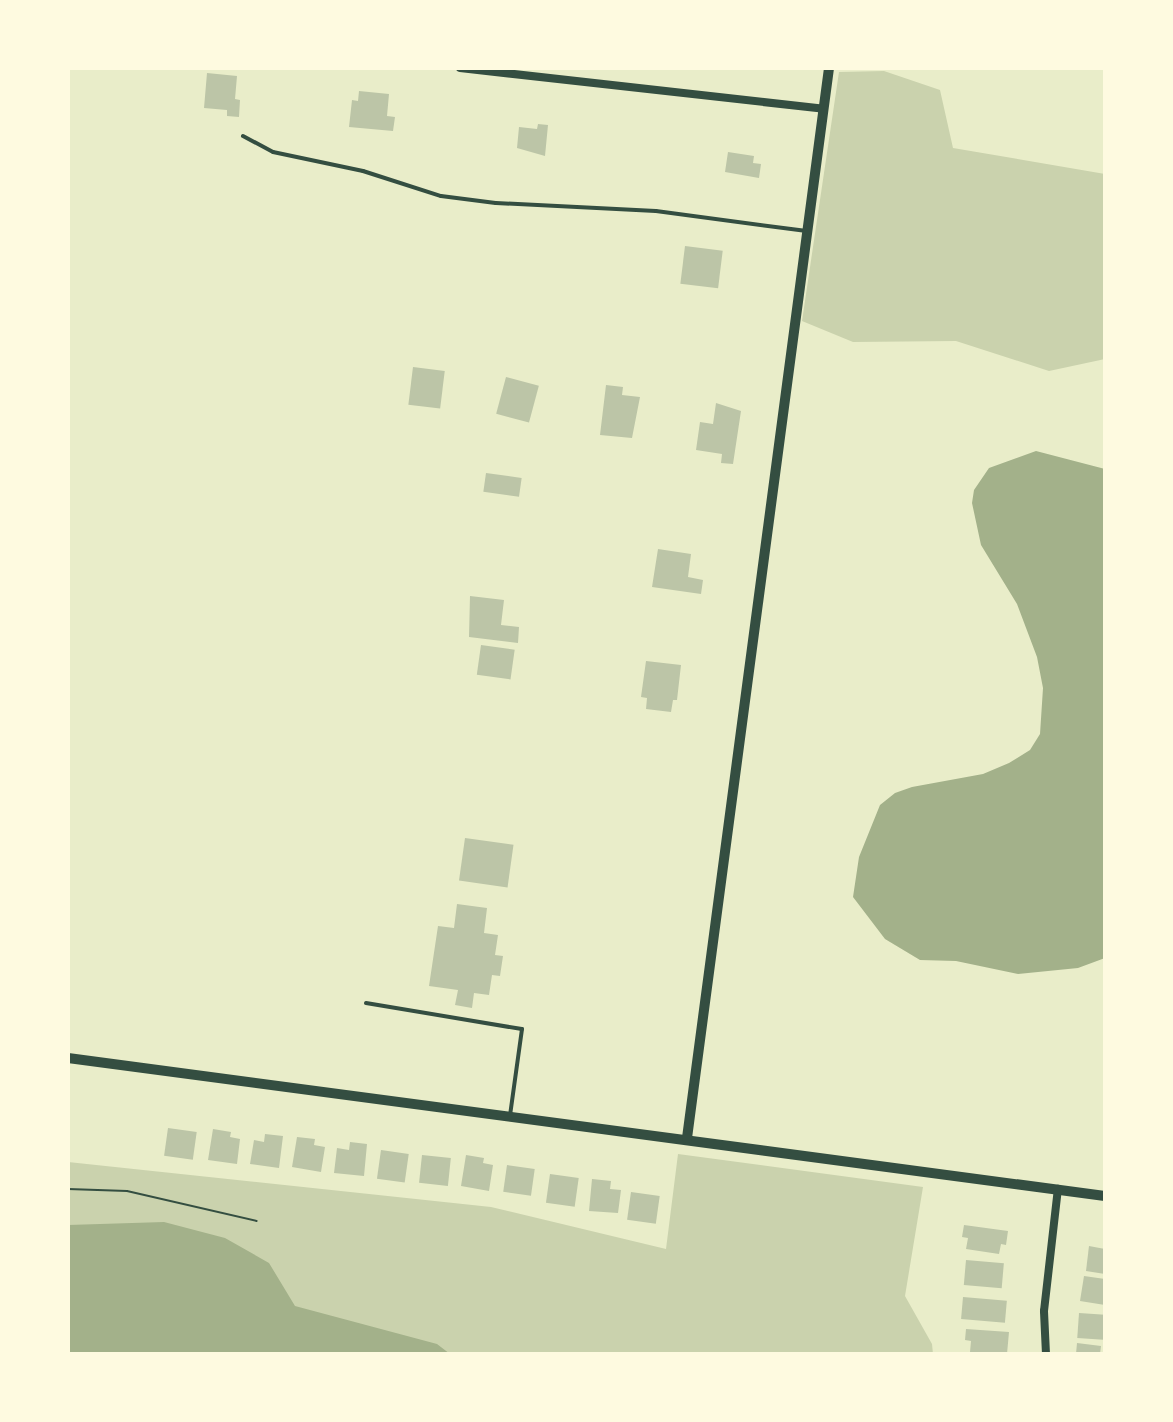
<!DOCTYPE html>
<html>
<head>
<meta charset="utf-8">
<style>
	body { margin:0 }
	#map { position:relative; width:1173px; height:1422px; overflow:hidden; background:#e9edc9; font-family:Jost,sans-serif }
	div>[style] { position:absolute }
	.green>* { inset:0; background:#cad2ad }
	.water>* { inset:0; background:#a3b18a }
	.building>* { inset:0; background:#bcc5a7; transform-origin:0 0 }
	.path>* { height:2px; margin:-1px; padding:0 1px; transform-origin:1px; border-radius:1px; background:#344e41 }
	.service>* { height:4px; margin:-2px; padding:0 2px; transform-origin:2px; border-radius:2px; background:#344e41 }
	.minor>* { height:8px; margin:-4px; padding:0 4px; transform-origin:4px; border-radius:4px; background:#344e41 }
	.tertiary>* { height:10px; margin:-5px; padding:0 5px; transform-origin:5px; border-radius:5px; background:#344e41 }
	span { translate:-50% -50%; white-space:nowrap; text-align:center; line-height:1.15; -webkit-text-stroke:6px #fefae0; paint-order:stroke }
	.frame { position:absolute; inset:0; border:70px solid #fefae0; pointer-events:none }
</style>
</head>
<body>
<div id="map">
	<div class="green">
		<div style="clip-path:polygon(884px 71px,940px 90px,953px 148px,1105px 174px,1105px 359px,1049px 371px,956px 341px,853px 342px,802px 321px,839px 72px)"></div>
		<div style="clip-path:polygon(678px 1154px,923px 1187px,905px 1296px,932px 1344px,933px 1354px,68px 1354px,68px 1162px,491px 1207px,666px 1249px)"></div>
	</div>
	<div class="water">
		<div style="clip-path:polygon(1036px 451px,1105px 469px,1105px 958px,1078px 968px,1018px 974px,956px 961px,920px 960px,885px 939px,853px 897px,859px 857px,880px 805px,895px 793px,912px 787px,983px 774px,1009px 763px,1030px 750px,1040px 734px,1043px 688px,1037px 657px,1017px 604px,981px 545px,972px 503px,974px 490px,989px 468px)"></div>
		<div style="clip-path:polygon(164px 1222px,225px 1238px,269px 1263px,295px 1306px,437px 1344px,450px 1354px,68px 1354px,68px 1225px)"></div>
	</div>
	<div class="building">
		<div style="clip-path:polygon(207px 73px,237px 76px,235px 99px,240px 100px,239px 117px,227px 116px,227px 110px,204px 108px)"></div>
		<div style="clip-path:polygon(359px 91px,389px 94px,387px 116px,395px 117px,393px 131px,349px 127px,352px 100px,358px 101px)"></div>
		<div style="clip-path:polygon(538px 124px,548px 125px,545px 156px,517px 148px,519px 127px,537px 129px)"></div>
		<div style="clip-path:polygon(728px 152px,754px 156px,753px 163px,761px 164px,759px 178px,725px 172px)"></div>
		<div style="left:685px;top:246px;width:38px;height:38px;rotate:7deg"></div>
		<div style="left:413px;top:367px;width:32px;height:38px;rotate:7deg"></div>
		<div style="left:506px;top:377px;width:34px;height:38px;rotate:15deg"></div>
		<div style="clip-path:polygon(606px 385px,623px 387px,622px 395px,640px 397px,632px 438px,600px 435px)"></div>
		<div style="clip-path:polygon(716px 403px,741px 411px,733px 464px,721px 463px,722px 454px,696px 450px,700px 422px,713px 424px)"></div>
		<div style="left:486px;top:473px;width:36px;height:19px;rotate:8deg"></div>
		<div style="clip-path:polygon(658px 549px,691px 554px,688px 577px,703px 580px,701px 594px,652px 587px)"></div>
		<div style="clip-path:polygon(470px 596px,504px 600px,501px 625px,519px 627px,518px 643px,469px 637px)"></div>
		<div style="left:481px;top:645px;width:34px;height:30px;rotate:8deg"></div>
		<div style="clip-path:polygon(646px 661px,681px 665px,677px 700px,673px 700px,671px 712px,646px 709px,647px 698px,641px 697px)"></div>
		<div style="left:465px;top:838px;width:49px;height:43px;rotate:8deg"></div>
		<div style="clip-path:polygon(457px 904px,487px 908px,484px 933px,498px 935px,495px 955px,503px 956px,500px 976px,492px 975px,489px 995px,474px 993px,472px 1008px,455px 1005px,458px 990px,429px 986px,438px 926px,454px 928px)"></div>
		<div style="left:168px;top:1128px;width:29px;height:28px;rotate:8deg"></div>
		<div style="clip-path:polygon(213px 1129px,231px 1132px,230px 1137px,240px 1139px,237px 1164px,208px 1160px)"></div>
		<div style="clip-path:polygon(265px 1134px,283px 1136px,279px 1168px,250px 1164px,254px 1140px,264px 1142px)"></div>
		<div style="clip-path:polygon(297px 1137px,315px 1139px,314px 1145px,325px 1147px,321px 1172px,292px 1167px)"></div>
		<div style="clip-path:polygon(350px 1142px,367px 1144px,364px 1176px,334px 1173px,337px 1148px,349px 1150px)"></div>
		<div style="left:381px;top:1150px;width:28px;height:29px;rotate:8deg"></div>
		<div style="left:422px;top:1155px;width:29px;height:28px;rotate:6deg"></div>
		<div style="clip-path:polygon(466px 1155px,484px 1158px,483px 1163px,493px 1165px,489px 1191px,461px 1186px)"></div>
		<div style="left:507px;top:1165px;width:28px;height:27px;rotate:8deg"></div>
		<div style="left:550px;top:1174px;width:29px;height:29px;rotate:8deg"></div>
		<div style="clip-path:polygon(592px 1179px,611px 1181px,610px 1189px,621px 1190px,618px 1213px,589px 1211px)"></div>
		<div style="left:631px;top:1192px;width:29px;height:28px;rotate:8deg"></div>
		<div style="clip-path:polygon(964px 1225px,1008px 1231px,1006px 1245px,1001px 1244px,999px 1254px,966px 1249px,968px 1238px,962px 1237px)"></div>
		<div style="clip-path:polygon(1089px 1246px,1105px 1249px,1105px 1274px,1086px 1271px)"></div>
		<div style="left:966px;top:1260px;width:38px;height:25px;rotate:5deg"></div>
		<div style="clip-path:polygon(1084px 1276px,1105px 1279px,1105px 1305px,1080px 1301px)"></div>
		<div style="left:963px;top:1297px;width:44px;height:22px;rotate:5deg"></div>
		<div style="left:1079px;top:1313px;width:26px;height:25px;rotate:4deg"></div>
		<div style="clip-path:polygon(966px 1329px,1009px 1332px,1007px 1354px,970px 1352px,971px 1341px,965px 1340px)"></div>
		<div style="clip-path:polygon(1077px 1343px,1101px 1346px,1100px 1354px,1076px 1354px)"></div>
	</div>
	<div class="path">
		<div style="left:68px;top:1189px;width:59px;rotate:1.9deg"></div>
		<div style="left:127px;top:1191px;width:133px;rotate:13deg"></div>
	</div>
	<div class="service">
		<div style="left:243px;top:136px;width:34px;rotate:28deg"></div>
		<div style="left:273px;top:152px;width:92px;rotate:11.9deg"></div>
		<div style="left:363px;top:171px;width:82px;rotate:17.8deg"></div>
		<div style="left:441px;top:196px;width:55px;rotate:7.3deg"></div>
		<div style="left:496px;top:203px;width:160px;rotate:2.9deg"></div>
		<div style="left:656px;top:211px;width:150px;rotate:7.6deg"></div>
		<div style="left:366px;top:1003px;width:158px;rotate:9.5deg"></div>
		<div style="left:522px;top:1029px;width:87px;rotate:97.9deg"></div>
	</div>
	<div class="minor">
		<div style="left:460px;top:68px;width:366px;rotate:6.4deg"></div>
		<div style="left:1046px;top:1354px;width:43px;rotate:-92.7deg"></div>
		<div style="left:1044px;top:1311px;width:123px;rotate:-83.5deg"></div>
	</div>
	<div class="tertiary">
		<div style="left:68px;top:1058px;width:1046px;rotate:7.58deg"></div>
		<div style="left:687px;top:1138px;width:1079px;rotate:-82.44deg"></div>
	</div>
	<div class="frame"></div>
</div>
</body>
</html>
